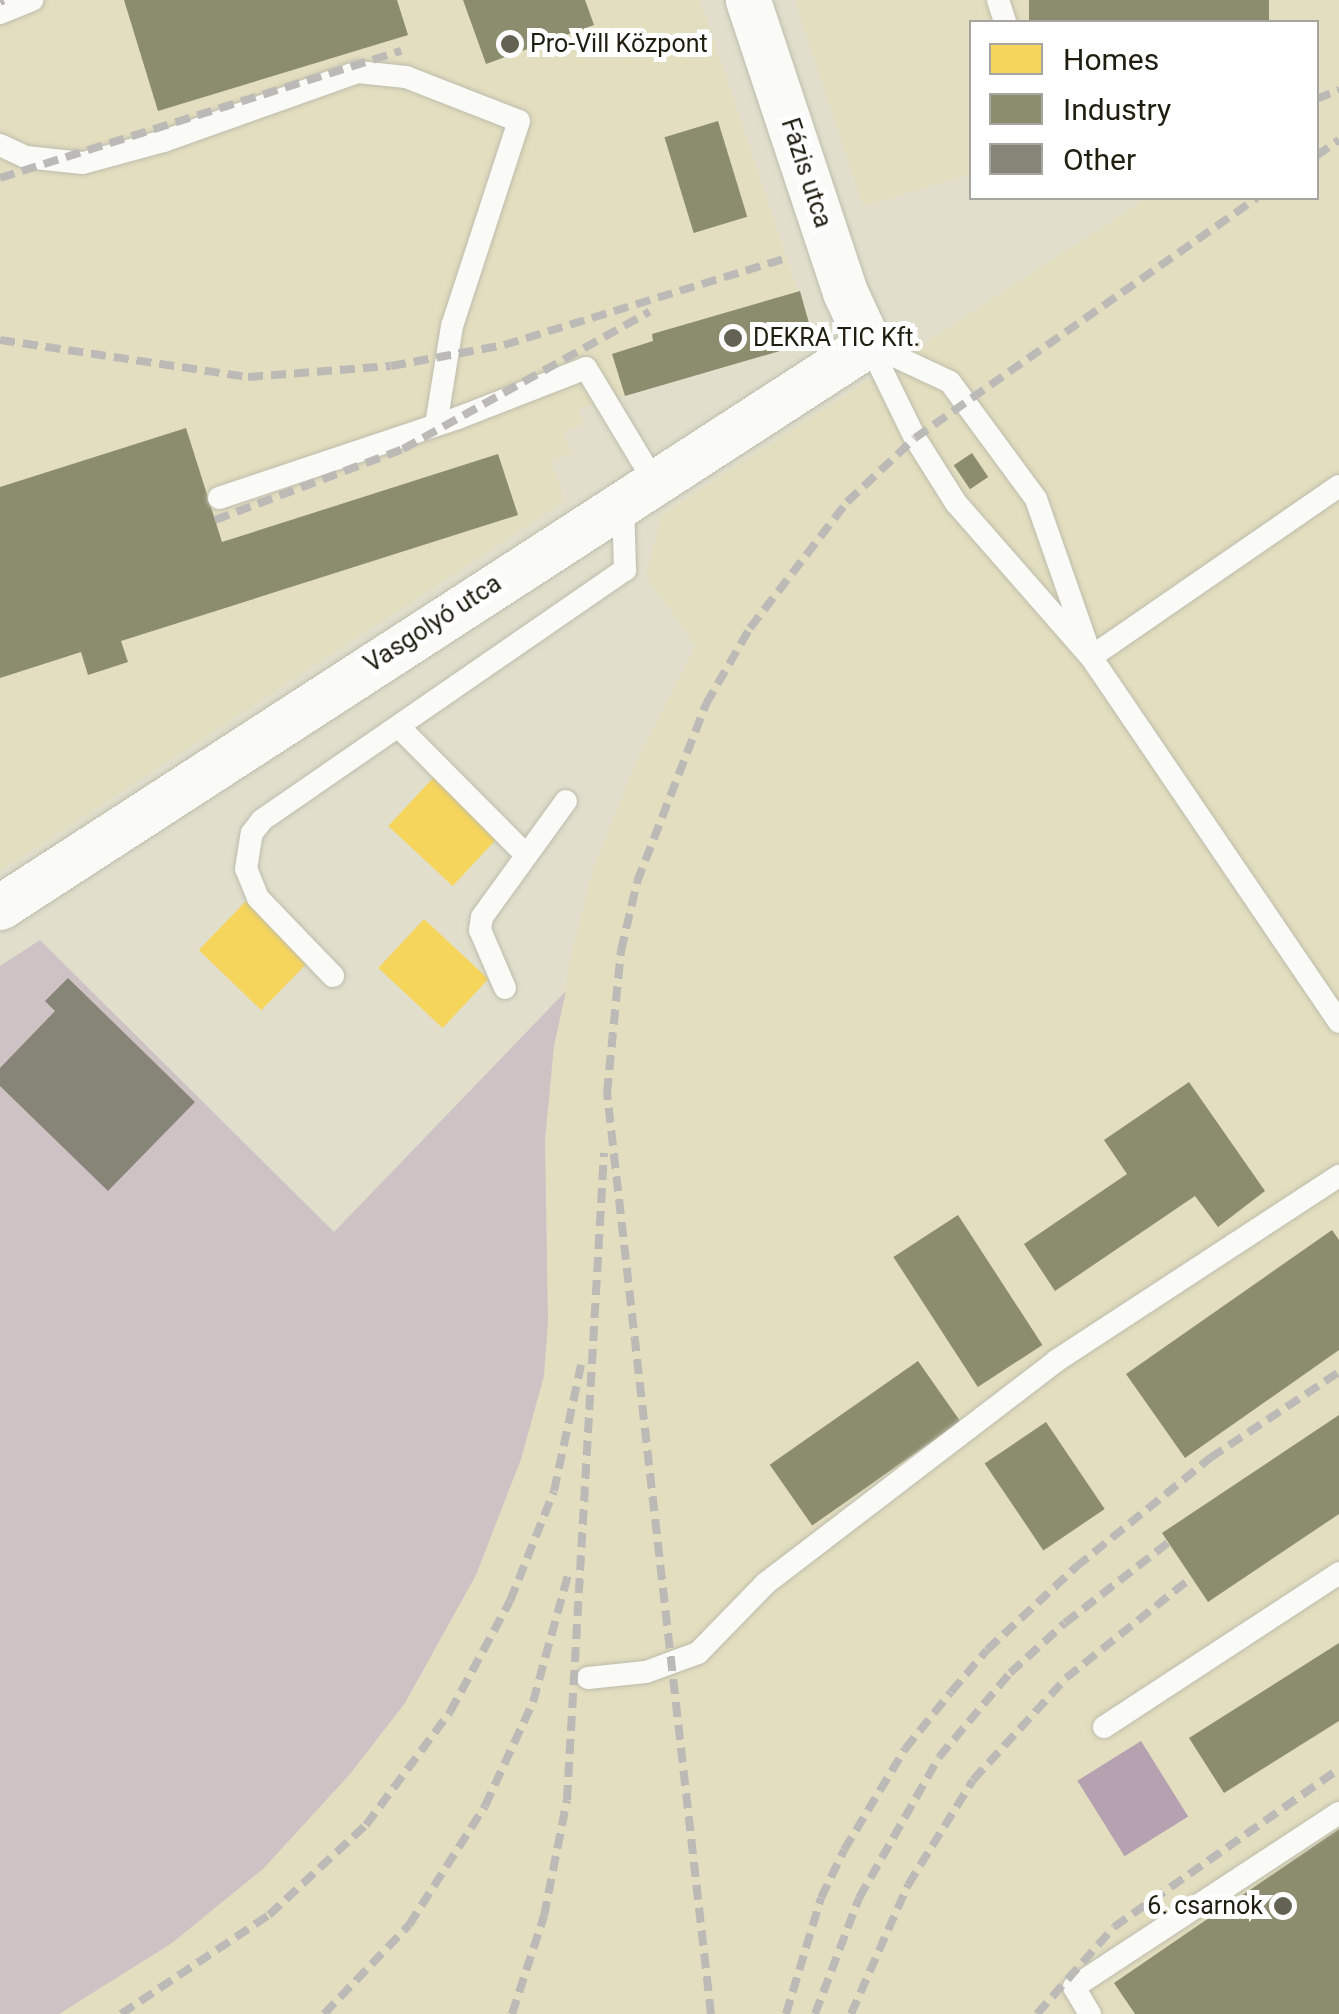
<!DOCTYPE html>
<html>
<head>
<meta charset="utf-8">
<style>
	body { margin:0 }
	#map { position:relative; width:1339px; height:2014px; overflow:hidden; background:#e1dfcc; font-family:Roboto,sans-serif }
	div>[style] { position:absolute }
	.built>* { inset:0; background:#e3debf }
	.green>* { inset:0; background:#cec2c5 }
	.water>* { inset:0; background:#b5a1b0; transform-origin:0 0 }
	.homes>* { inset:0; background:#f6d55c; transform-origin:0 0 }
	.industry>* { inset:0; background:#8c8c6e; transform-origin:0 0 }
	.building>* { inset:0; background:#878577 }
	.roads { filter:drop-shadow(0 0 2px #bdbcad) drop-shadow(0 0 2px #bdbcad) }
	.service>* { height:22px; margin:-11px; padding:0 11px; transform-origin:11px; border-radius:11px; background:#fafaf7 }
	.minor>* { height:45px; margin:-22.5px; padding:0 22.5px; transform-origin:22.5px; border-radius:22.5px; background:#fafaf7 }
	.rail>* { height:8px; margin-top:-4px; transform-origin:0; background:repeating-linear-gradient(90deg,#bbbab6 0 15px,transparent 0 23px) }
	.dots>* { width:28px; height:28px; translate:-50% -50%; box-sizing:border-box; border:5px solid #fff; border-radius:50% }
	span { translate:-50% -50%; white-space:nowrap; text-align:center; line-height:1.15; -webkit-text-stroke:10px #fff; paint-order:stroke }
	.poi-label { font-size:25px; color:#201e11 }
	.left { translate:0 -50%; text-align:left }
	.right { translate:-100% -50%; text-align:right }
	.street-label { font-size:25px; color:#201e11 }
	.legend { position:absolute; left:969px; top:20px; width:350px; height:180px; box-sizing:border-box; background:#fff; border:2px solid #a6a5a0; margin:0; padding:12px 18px; list-style:none; font-size:30px; color:#201e11 }
	.legend li { display:flex; align-items:center; gap:20px; height:50px }
	.legend b { width:50px; border:2px solid #a6a5a0 }
</style>
</head>
<body>
<div id="map">
	<div class="built">
		<div style="clip-path:polygon(0 0,700px 0,814px 341px,578px 409px,583px 425px,563px 432px,572px 453px,551px 460px,565px 501px,0 871px)"></div>
		<div style="clip-path:polygon(795px 0,1339px 0,1339px 2014px,59px 2014px,172px 1943px,264px 1868px,350px 1774px,405px 1703px,476px 1575px,521px 1459px,544px 1376px,545px 1140px,554px 1046px,572px 952px,593px 869px,637px 759px,696px 646px,646px 576px,662px 515px,1147px 198px,1316px 198px,1316px 22px,972px 22px,971px 174px,863px 206px)"></div>
	</div>
	<div class="green">
		<div style="clip-path:polygon(40px 940px,334px 1232px,566px 991px,554px 1046px,545px 1140px,548px 1322px,544px 1376px,521px 1459px,476px 1575px,405px 1703px,350px 1774px,264px 1868px,172px 1943px,59px 2014px,0 2014px,0 966px)"></div>
	</div>
	<div class="water">
		<div style="left:1141px;top:1741px;width:89px;height:75px;rotate:58deg"></div>
	</div>
	<div class="homes">
		<div style="left:434px;top:777px;width:88px;height:67px;rotate:43deg"></div>
		<div style="left:246px;top:901px;width:87px;height:68px;rotate:44deg"></div>
		<div style="left:424px;top:919px;width:88px;height:67px;rotate:43deg"></div>
	</div>
	<div class="industry">
		<div style="clip-path:polygon(124px 0,397px 0,408px 35px,158px 111px)"></div>
		<div style="clip-path:polygon(463px 0,585px 0,594px 25px,486px 64px)"></div>
		<div style="left:1029px;top:0;width:240px;height:23px"></div>
		<div style="left:718px;top:121px;width:100px;height:56px;rotate:73deg"></div>
		<div style="clip-path:polygon(800px 291px,814px 341px,625px 396px,612px 354px,653px 341px,652px 334px)"></div>
		<div style="clip-path:polygon(186px 428px,222px 542px,498px 454px,518px 515px,121px 641px,128px 662px,88px 675px,81px 652px,0 678px,0 487px)"></div>
		<div style="left:972px;top:453px;width:29px;height:22px;rotate:56deg"></div>
		<div style="clip-path:polygon(1189px 1082px,1265px 1191px,1218px 1227px,1195px 1196px,1055px 1291px,1024px 1244px,1127px 1174px,1104px 1140px)"></div>
		<div style="left:958px;top:1215px;width:155px;height:77px;rotate:57deg"></div>
		<div style="clip-path:polygon(1332px 1230px,1339px 1240px,1339px 1350px,1185px 1458px,1126px 1374px)"></div>
		<div style="left:918px;top:1361px;width:74px;height:181px;rotate:55deg"></div>
		<div style="clip-path:polygon(1339px 1415px,1339px 1514px,1208px 1602px,1162px 1533px)"></div>
		<div style="left:1046px;top:1422px;width:105px;height:74px;rotate:56deg"></div>
		<div style="clip-path:polygon(1339px 1643px,1339px 1721px,1224px 1793px,1189px 1738px)"></div>
		<div style="clip-path:polygon(1339px 1829px,1339px 2014px,1135px 2014px,1114px 1983px)"></div>
	</div>
	<div class="building">
		<div style="clip-path:polygon(68px 978px,195px 1102px,108px 1191px,0 1086px,0 1068px,55px 1011px,45px 1001px)"></div>
	</div>
	<div class="roads">
		<div class="service">
			<div style="left:998px;top:0;width:23px;rotate:72deg"></div>
			<div style="left:0;top:13px;width:35px;rotate:-22deg"></div>
			<div style="left:0;top:145px;width:29px;rotate:25deg"></div>
			<div style="left:26px;top:157px;width:57px;rotate:6deg"></div>
			<div style="left:83px;top:163px;width:84px;rotate:-15.2deg"></div>
			<div style="left:164px;top:141px;width:206px;rotate:-19.6deg"></div>
			<div style="left:358px;top:72px;width:48px;rotate:5.9deg"></div>
			<div style="left:406px;top:77px;width:121px;rotate:21.3deg"></div>
			<div style="left:519px;top:121px;width:216px;rotate:108.1deg"></div>
			<div style="left:452px;top:326px;width:100px;rotate:99.2deg"></div>
			<div style="left:869px;top:344px;width:105px;rotate:63.9deg"></div>
			<div style="left:915px;top:438px;width:77px;rotate:57.8deg"></div>
			<div style="left:956px;top:503px;width:205px;rotate:48.8deg"></div>
			<div style="left:1091px;top:657px;width:441px;rotate:55.8deg"></div>
			<div style="left:869px;top:344px;width:89px;rotate:25.1deg"></div>
			<div style="left:950px;top:382px;width:145px;rotate:53.7deg"></div>
			<div style="left:1036px;top:499px;width:151px;rotate:70.7deg"></div>
			<div style="left:219px;top:498px;width:252px;rotate:-18.5deg"></div>
			<div style="left:458px;top:418px;width:137px;rotate:-21.3deg"></div>
			<div style="left:586px;top:368px;width:132px;rotate:59deg"></div>
			<div style="left:1091px;top:657px;width:301px;rotate:-34.6deg"></div>
			<div style="left:399px;top:727px;width:180px;rotate:45.2deg"></div>
			<div style="left:333px;top:976px;width:108px;rotate:-133.9deg"></div>
			<div style="left:258px;top:898px;width:31px;rotate:-112deg"></div>
			<div style="left:246px;top:869px;width:36px;rotate:-81deg"></div>
			<div style="left:252px;top:833px;width:16px;rotate:-52deg"></div>
			<div style="left:262px;top:820px;width:441px;rotate:-34.6deg"></div>
			<div style="left:625px;top:570px;width:67px;rotate:-91.7deg"></div>
			<div style="left:505px;top:988px;width:63px;rotate:-113.3deg"></div>
			<div style="left:480px;top:930px;width:13px;rotate:-81deg"></div>
			<div style="left:482px;top:917px;width:143px;rotate:-54.1deg"></div>
			<div style="left:588px;top:1678px;width:58px;rotate:-5.9deg"></div>
			<div style="left:646px;top:1672px;width:55px;rotate:-20.1deg"></div>
			<div style="left:698px;top:1653px;width:98px;rotate:-45.8deg"></div>
			<div style="left:766px;top:1583px;width:365px;rotate:-37.4deg"></div>
			<div style="left:1056px;top:1361px;width:338px;rotate:-33.2deg"></div>
			<div style="left:1104px;top:1727px;width:281px;rotate:-33.2deg"></div>
			<div style="left:1090px;top:2014px;width:31px;rotate:-121deg"></div>
			<div style="left:1074px;top:1987px;width:317px;rotate:-33.3deg"></div>
		</div>
		<div class="minor">
			<div style="left:0;top:907px;width:1035px;rotate:-32.94deg"></div>
			<div style="left:869px;top:344px;width:57px;rotate:-114.8deg"></div>
			<div style="left:845px;top:292px;width:308px;rotate:-108.4deg"></div>
		</div>
	</div>
	<div class="rail">
		<div style="left:0;top:2px;width:4px;rotate:-27deg"></div>
		<div style="left:1316px;top:99px;width:25px;rotate:-21deg"></div>
		<div style="left:1316px;top:156px;width:28px;rotate:-35deg"></div>
		<div style="left:0;top:178px;width:421px;rotate:-17.6deg"></div>
		<div style="left:0;top:340px;width:251px;rotate:8.5deg"></div>
		<div style="left:248px;top:377px;width:143px;rotate:-4.4deg"></div>
		<div style="left:391px;top:366px;width:115px;rotate:-10.5deg"></div>
		<div style="left:504px;top:345px;width:295px;rotate:-17.1deg"></div>
		<div style="left:215px;top:520px;width:201px;rotate:-20.7deg"></div>
		<div style="left:403px;top:449px;width:282px;rotate:-29.1deg"></div>
		<div style="left:121px;top:2014px;width:178px;rotate:-33.8deg"></div>
		<div style="left:269px;top:1915px;width:132px;rotate:-42.9deg"></div>
		<div style="left:366px;top:1825px;width:141px;rotate:-53.4deg"></div>
		<div style="left:450px;top:1712px;width:126px;rotate:-61.6deg"></div>
		<div style="left:510px;top:1601px;width:118px;rotate:-68.2deg"></div>
		<div style="left:554px;top:1491px;width:129px;rotate:-77.9deg"></div>
		<div style="left:324px;top:2014px;width:123px;rotate:-46.3deg"></div>
		<div style="left:409px;top:1925px;width:141px;rotate:-57.4deg"></div>
		<div style="left:485px;top:1806px;width:115px;rotate:-65.2deg"></div>
		<div style="left:533px;top:1702px;width:132px;rotate:-74.6deg"></div>
		<div style="left:512px;top:2014px;width:103px;rotate:-71.9deg"></div>
		<div style="left:544px;top:1916px;width:118px;rotate:-78.8deg"></div>
		<div style="left:567px;top:1800px;width:648px;rotate:-86.73deg"></div>
		<div style="left:711px;top:2014px;width:927px;rotate:-96.44deg"></div>
		<div style="left:607px;top:1093px;width:143px;rotate:-84.4deg"></div>
		<div style="left:621px;top:951px;width:71px;rotate:-76.9deg"></div>
		<div style="left:637px;top:882px;width:191px;rotate:-68.8deg"></div>
		<div style="left:706px;top:704px;width:88px;rotate:-59.9deg"></div>
		<div style="left:750px;top:628px;width:159px;rotate:-52.4deg"></div>
		<div style="left:847px;top:502px;width:93px;rotate:-43.3deg"></div>
		<div style="left:915px;top:438px;width:418px;rotate:-35.1deg"></div>
		<div style="left:786px;top:2014px;width:121px;rotate:-73.2deg"></div>
		<div style="left:821px;top:1898px;width:53px;rotate:-64.4deg"></div>
		<div style="left:844px;top:1850px;width:118px;rotate:-58.9deg"></div>
		<div style="left:905px;top:1749px;width:73px;rotate:-51.1deg"></div>
		<div style="left:951px;top:1692px;width:55px;rotate:-49.4deg"></div>
		<div style="left:987px;top:1650px;width:122px;rotate:-43deg"></div>
		<div style="left:1076px;top:1567px;width:173px;rotate:-39.1deg"></div>
		<div style="left:1210px;top:1458px;width:155px;rotate:-33.7deg"></div>
		<div style="left:815px;top:2014px;width:124px;rotate:-69.2deg"></div>
		<div style="left:859px;top:1898px;width:162px;rotate:-60.4deg"></div>
		<div style="left:939px;top:1757px;width:110px;rotate:-49.8deg"></div>
		<div style="left:1010px;top:1673px;width:74px;rotate:-42.3deg"></div>
		<div style="left:1065px;top:1623px;width:132px;rotate:-37.9deg"></div>
		<div style="left:851px;top:2014px;width:141px;rotate:-66.2deg"></div>
		<div style="left:908px;top:1885px;width:123px;rotate:-58.2deg"></div>
		<div style="left:973px;top:1780px;width:138px;rotate:-47.6deg"></div>
		<div style="left:1066px;top:1678px;width:161px;rotate:-38.7deg"></div>
		<div style="left:1037px;top:2014px;width:116px;rotate:-48.5deg"></div>
		<div style="left:1114px;top:1927px;width:275px;rotate:-35.1deg"></div>
	</div>
	<div class="dots">
		<div style="left:510px;top:44px;background:#646252"></div>
		<div style="left:733px;top:338px;background:#646252"></div>
		<div style="left:1283px;top:1906px;background:#646252"></div>
	</div>
	<div class="poi-label">
		<span class="left" style="left:530px;top:44px">Pro-Vill Központ</span>
		<span class="left" style="left:753px;top:338px">DEKRA TIC Kft.</span>
		<span class="right" style="left:1263px;top:1906px">6. csarnok</span>
	</div>
	<div class="street-label">
		<span style="left:806px;top:173px;rotate:72deg">Fázis utca</span>
		<span style="left:433px;top:624px;rotate:-33deg">Vasgolyó utca</span>
	</div>
	<ul class="legend">
	<li><b style="height:28px;background:#f6d55c"></b>Homes</li>
	<li><b style="height:28px;background:#8c8c6e"></b>Industry</li>
	<li><b style="height:28px;background:#878577"></b>Other</li>
	</ul>
</div>
</body>
</html>
